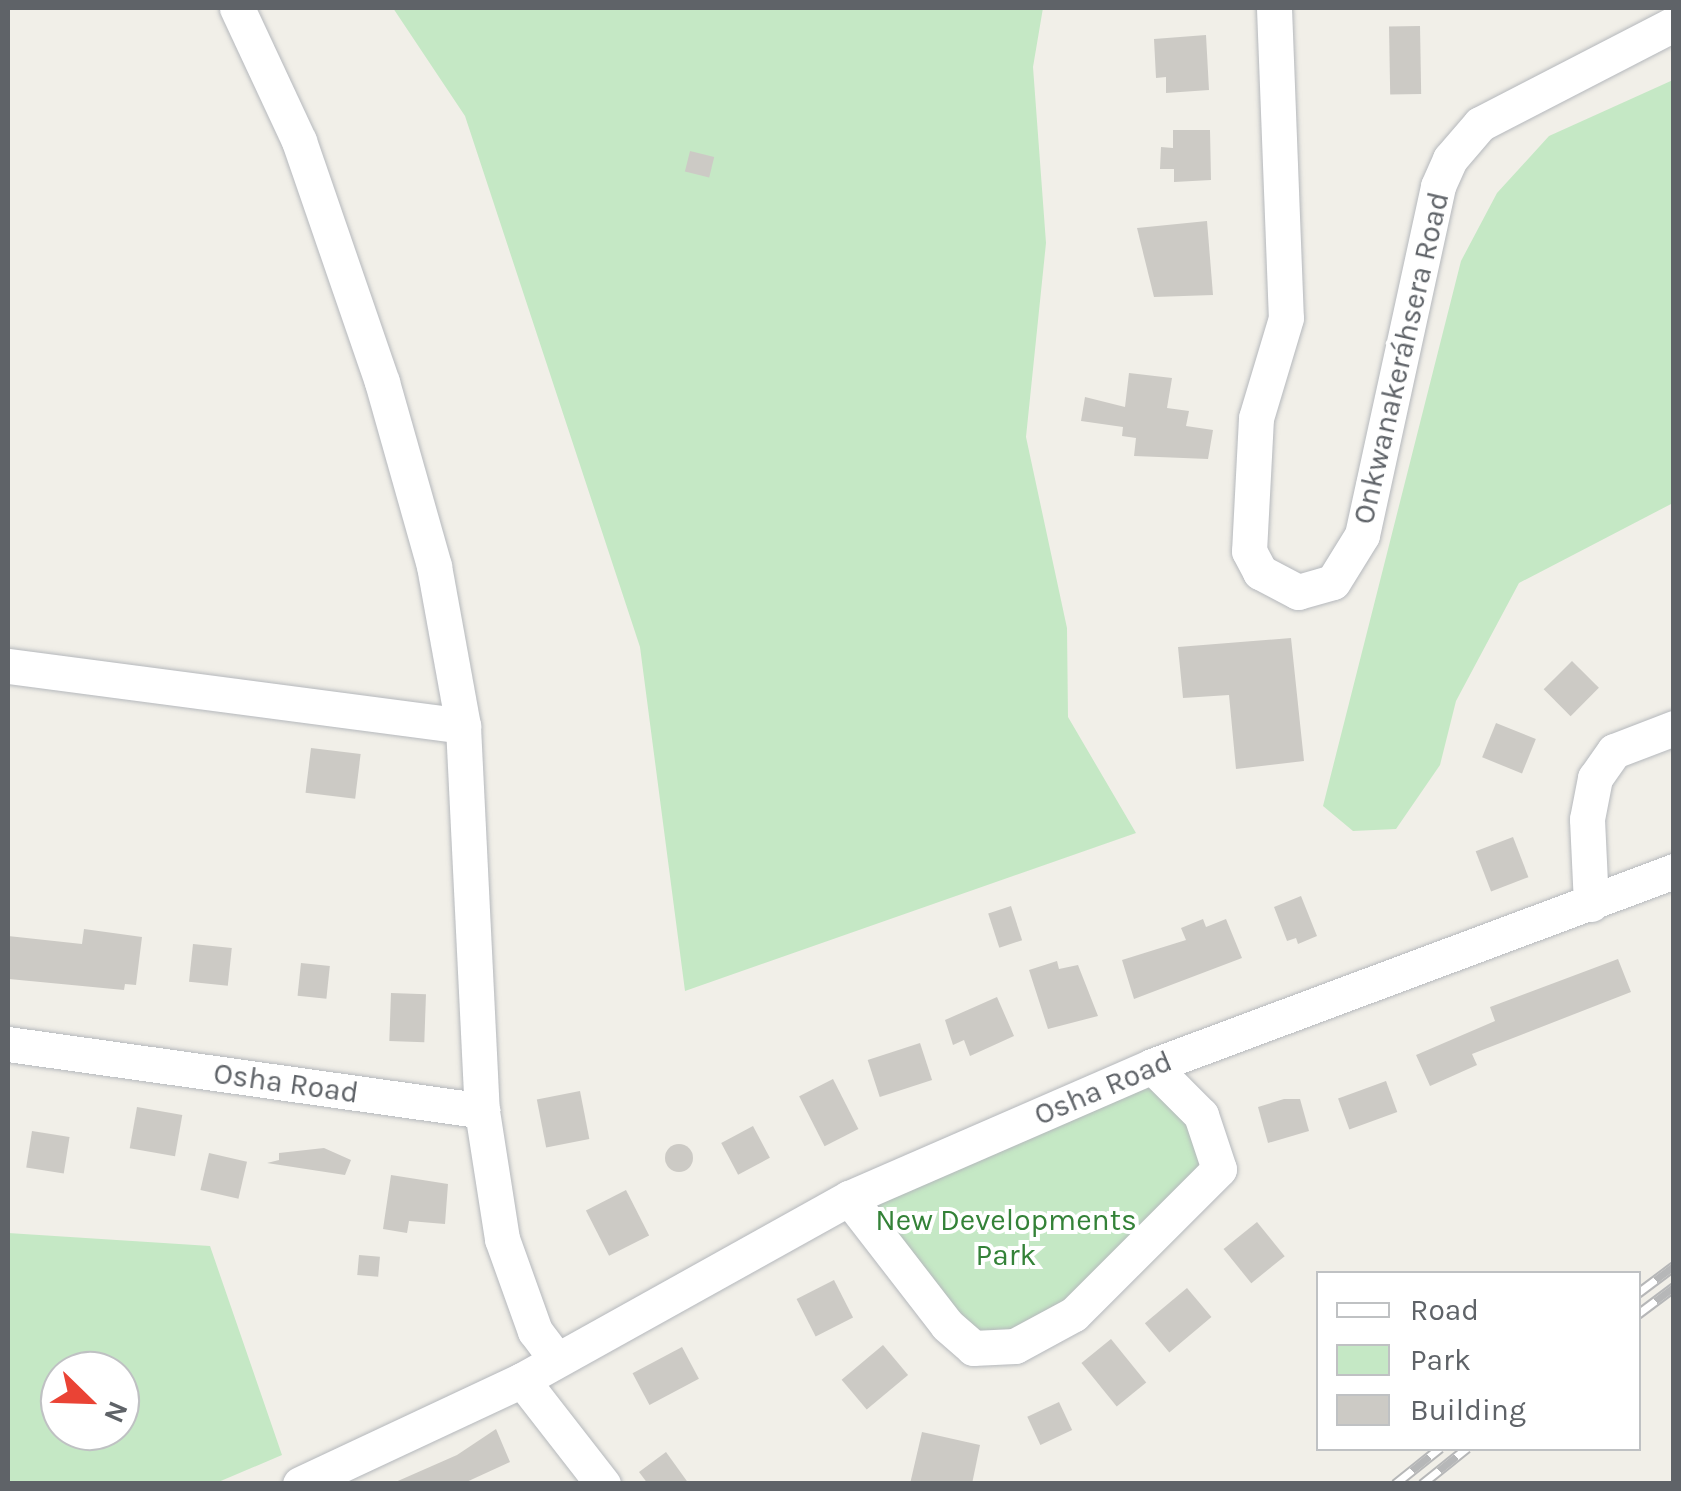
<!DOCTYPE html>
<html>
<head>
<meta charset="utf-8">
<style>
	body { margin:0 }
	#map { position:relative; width:1681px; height:1491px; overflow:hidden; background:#f1efe8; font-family:Karla,sans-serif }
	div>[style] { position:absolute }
	.green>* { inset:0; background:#c5e8c5 }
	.building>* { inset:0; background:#cccac5; transform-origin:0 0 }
	.round { border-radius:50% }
	.roads { filter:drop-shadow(0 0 2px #b5b8bc) drop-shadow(0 0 2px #b5b8bc) }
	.minor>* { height:35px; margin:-17.5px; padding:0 17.5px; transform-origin:17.5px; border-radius:17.5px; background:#fff }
	.rail>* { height:11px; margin-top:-5.5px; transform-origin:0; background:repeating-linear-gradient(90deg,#fff 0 22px,#b6b7b8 0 44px); box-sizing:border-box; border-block:2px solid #b6b7b8 }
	span { translate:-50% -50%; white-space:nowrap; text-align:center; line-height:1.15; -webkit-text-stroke:8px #fff; paint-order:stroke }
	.street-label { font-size:30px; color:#5f6368 }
	.park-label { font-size:30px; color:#348238 }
	.frame { position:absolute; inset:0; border:10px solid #5f6368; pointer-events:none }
	.legend { position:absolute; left:1316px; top:1271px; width:325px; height:180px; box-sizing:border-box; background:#fff; border:2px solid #bfc1c3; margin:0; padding:12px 18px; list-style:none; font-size:30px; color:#5f6368 }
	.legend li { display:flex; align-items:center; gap:20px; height:50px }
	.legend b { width:50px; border:2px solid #bfc1c3 }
	.north { position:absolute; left:40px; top:1351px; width:100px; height:100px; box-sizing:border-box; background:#fff; border:2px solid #bfc1c3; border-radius:50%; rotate:113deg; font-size:28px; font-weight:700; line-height:40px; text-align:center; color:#5f6368 }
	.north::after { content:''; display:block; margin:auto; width:35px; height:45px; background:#ea4335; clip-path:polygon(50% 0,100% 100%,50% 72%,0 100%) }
</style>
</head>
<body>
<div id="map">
	<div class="green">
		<div style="clip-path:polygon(393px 8px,1043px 8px,1033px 67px,1046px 243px,1026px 437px,1067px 628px,1068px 717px,1136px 833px,685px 991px,640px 647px,465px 116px)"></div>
		<div style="clip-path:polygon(1673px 80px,1673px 503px,1519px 583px,1456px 701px,1440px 765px,1396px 829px,1353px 831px,1323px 806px,1461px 261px,1497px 193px,1549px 136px)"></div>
		<div style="clip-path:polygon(1152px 1066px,1219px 1169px,1074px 1314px,973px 1348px,849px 1198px)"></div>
		<div style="clip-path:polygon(evenodd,8px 1233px,210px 1246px,282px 1455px,216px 1483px,8px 1483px,8px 1233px,60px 1371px,120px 1371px,120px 1431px,60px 1431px,60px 1371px)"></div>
	</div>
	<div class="building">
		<div style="left:1420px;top:26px;width:68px;height:31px;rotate:89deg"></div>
		<div style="clip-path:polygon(1206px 35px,1209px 90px,1166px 93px,1166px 77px,1156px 78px,1154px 39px)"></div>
		<div style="clip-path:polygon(1173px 130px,1210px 130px,1211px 180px,1174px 182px,1174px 169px,1160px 169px,1161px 147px,1173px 148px)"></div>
		<div style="left:690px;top:151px;width:25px;height:21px;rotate:14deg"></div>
		<div style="clip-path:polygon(1207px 221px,1213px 295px,1154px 297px,1137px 228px)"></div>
		<div style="clip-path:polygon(1129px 373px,1172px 378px,1167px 408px,1189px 411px,1186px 426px,1213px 430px,1208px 459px,1134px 456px,1136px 438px,1122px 436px,1123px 427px,1081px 421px,1085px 397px,1125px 407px)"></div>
		<div style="clip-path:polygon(1291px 638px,1304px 761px,1236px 769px,1229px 695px,1183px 698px,1178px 647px)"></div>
		<div style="left:1572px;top:661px;width:38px;height:40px;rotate:45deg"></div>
		<div style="left:1496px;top:723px;width:43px;height:37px;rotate:22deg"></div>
		<div style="left:311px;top:748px;width:50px;height:45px;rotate:7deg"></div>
		<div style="left:1513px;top:837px;width:43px;height:40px;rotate:69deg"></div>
		<div style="clip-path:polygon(1301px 896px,1317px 936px,1298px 944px,1296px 938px,1287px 941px,1274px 907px)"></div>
		<div style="left:1011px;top:906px;width:36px;height:24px;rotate:72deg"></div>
		<div style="clip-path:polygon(1203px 919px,1206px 927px,1226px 919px,1242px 958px,1134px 999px,1122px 960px,1186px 940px,1181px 928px)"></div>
		<div style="clip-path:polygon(84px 929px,142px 937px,136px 985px,125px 984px,124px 990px,9px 979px,8px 936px,82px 944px)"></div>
		<div style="left:193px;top:944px;width:39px;height:38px;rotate:6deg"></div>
		<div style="clip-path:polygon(1618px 959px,1631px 992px,1472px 1054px,1477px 1065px,1430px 1086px,1416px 1055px,1495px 1021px,1490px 1007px)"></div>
		<div style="clip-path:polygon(1057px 961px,1059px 969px,1078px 965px,1098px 1016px,1048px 1029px,1029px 970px)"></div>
		<div style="left:301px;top:963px;width:29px;height:33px;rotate:6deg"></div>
		<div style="left:391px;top:993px;width:35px;height:48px;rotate:2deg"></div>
		<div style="clip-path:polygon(997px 997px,1014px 1036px,970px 1056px,964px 1040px,953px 1045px,945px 1020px)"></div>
		<div style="left:920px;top:1043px;width:39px;height:55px;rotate:72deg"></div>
		<div style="left:833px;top:1079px;width:56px;height:38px;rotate:63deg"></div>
		<div style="left:1386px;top:1081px;width:33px;height:51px;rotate:70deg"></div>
		<div style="left:580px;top:1091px;width:49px;height:44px;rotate:79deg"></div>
		<div style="clip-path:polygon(1284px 1099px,1300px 1099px,1309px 1131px,1268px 1143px,1258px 1107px)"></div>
		<div style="left:137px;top:1107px;width:46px;height:42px;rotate:10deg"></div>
		<div style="left:753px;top:1126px;width:36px;height:36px;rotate:62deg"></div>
		<div style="left:32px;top:1131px;width:38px;height:37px;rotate:9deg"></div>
		<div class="round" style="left:665px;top:1144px;width:28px;height:28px"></div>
		<div style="clip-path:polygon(324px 1148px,351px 1160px,345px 1175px,267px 1163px,279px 1160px,279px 1153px)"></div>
		<div style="left:209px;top:1153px;width:39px;height:38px;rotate:13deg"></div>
		<div style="clip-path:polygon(391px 1175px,448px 1184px,445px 1224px,409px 1221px,407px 1233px,383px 1229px)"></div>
		<div style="left:626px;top:1190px;width:51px;height:45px;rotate:63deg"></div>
		<div style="left:1257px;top:1222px;width:44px;height:43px;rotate:51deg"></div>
		<div style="left:359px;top:1255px;width:21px;height:20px;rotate:5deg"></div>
		<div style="left:834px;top:1280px;width:42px;height:42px;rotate:63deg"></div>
		<div style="left:1187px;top:1288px;width:38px;height:55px;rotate:50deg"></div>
		<div style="left:1111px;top:1339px;width:56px;height:38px;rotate:51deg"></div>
		<div style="left:883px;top:1345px;width:39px;height:54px;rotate:50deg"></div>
		<div style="left:682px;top:1347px;width:36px;height:56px;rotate:62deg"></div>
		<div style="left:1059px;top:1402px;width:31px;height:35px;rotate:65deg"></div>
		<div style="clip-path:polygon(496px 1429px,510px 1462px,462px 1484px,391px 1484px,457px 1455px)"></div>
		<div style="clip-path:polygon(922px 1432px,980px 1445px,972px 1484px,910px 1484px)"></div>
		<div style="clip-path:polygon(666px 1452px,689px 1484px,648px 1484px,639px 1472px)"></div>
	</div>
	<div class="roads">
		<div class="minor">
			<div style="left:237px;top:8px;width:147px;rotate:65deg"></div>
			<div style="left:299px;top:141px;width:255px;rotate:71deg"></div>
			<div style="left:382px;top:382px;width:191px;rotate:74.2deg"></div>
			<div style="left:434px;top:566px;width:163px;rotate:79.7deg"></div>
			<div style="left:463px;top:726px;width:385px;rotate:87.2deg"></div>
			<div style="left:1274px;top:8px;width:310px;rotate:87.8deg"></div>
			<div style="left:1286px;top:318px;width:104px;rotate:106.7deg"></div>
			<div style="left:1256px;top:418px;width:133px;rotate:93deg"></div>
			<div style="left:1249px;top:551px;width:24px;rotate:62deg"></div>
			<div style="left:1260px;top:572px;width:43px;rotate:27.8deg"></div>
			<div style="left:1298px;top:592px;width:36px;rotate:-16deg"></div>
			<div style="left:1333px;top:582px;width:55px;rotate:-58.3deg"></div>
			<div style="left:1362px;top:535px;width:357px;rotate:-77.7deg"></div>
			<div style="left:1438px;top:186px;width:30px;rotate:-66deg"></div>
			<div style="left:1450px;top:159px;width:46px;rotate:-49.4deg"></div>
			<div style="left:1480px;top:124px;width:218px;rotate:-27.3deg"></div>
			<div style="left:8px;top:666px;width:459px;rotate:7.5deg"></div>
			<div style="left:1591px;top:904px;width:85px;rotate:-92.7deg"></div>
			<div style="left:1587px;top:819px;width:42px;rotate:-79deg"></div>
			<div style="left:1595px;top:778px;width:33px;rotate:-55deg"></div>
			<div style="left:1614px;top:751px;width:64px;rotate:-21deg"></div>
			<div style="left:8px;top:1044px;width:479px;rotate:8deg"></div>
			<div style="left:482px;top:1111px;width:130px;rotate:81.1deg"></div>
			<div style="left:502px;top:1239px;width:98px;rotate:70.3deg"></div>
			<div style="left:535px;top:1331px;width:36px;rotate:53deg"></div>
			<div style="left:849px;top:1198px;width:160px;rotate:52.3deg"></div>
			<div style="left:947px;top:1325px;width:35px;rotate:41deg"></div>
			<div style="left:973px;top:1348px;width:42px;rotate:-2.7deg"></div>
			<div style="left:1015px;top:1346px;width:67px;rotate:-28.5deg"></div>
			<div style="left:1074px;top:1314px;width:205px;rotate:-45deg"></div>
			<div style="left:1219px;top:1169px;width:57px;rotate:-108.4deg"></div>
			<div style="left:1201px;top:1115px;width:69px;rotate:-135deg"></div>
			<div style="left:522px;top:1380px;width:132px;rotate:52.1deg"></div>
			<div style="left:300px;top:1484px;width:245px;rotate:-25.1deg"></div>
			<div style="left:522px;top:1380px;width:374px;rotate:-29.1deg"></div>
			<div style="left:849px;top:1198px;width:331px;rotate:-23.5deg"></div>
			<div style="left:1152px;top:1066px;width:557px;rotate:-20.48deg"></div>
		</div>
	</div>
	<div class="rail">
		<div style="left:1638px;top:1293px;width:45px;rotate:-36.9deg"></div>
		<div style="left:1638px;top:1314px;width:45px;rotate:-36.9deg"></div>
		<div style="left:1395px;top:1484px;width:58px;rotate:-38.7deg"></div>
		<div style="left:1422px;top:1484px;width:58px;rotate:-38.7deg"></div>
	</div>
	<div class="street-label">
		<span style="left:1401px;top:358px;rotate:-77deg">Onkwanakeráhsera Road</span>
		<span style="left:286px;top:1083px;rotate:8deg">Osha Road</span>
		<span style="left:1103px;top:1088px;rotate:-23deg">Osha Road</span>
	</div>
	<div class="park-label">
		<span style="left:1006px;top:1237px">New Developments<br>Park</span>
	</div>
	<div class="frame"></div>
	<ul class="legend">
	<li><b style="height:12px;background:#fff"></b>Road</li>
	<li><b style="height:28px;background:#c5e8c5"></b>Park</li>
	<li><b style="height:28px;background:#cccac5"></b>Building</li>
	</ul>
	<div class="north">N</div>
</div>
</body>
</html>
